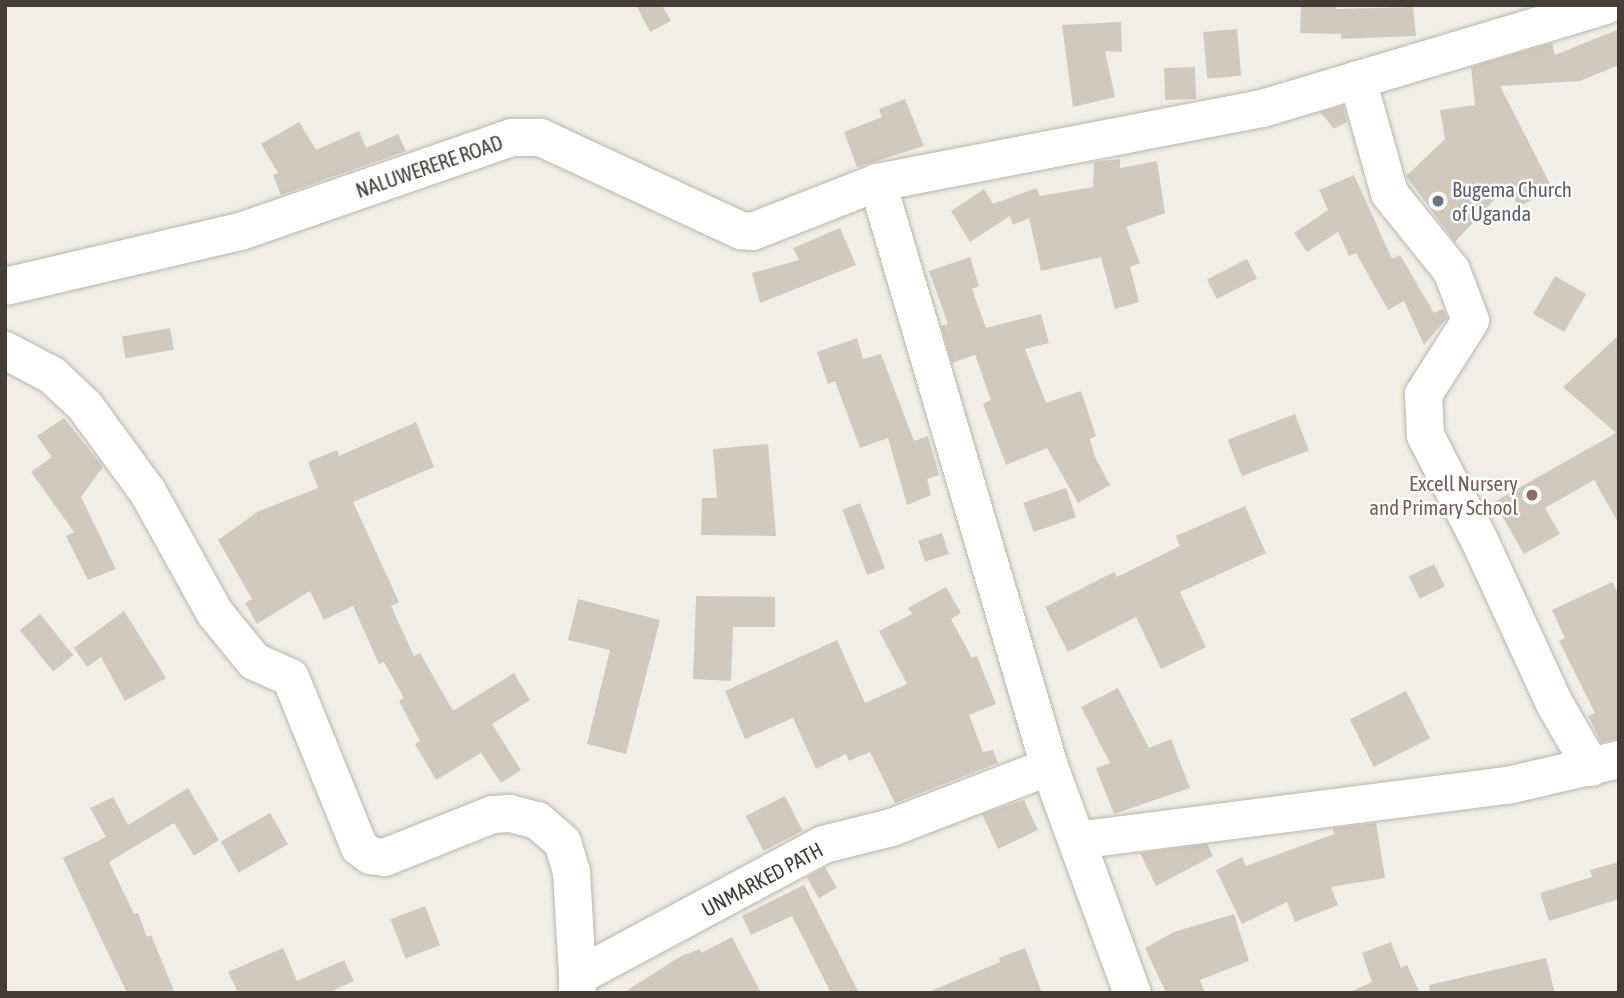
<!DOCTYPE html>
<html>
<head>
<meta charset="utf-8">
<style>
	body { margin:0 }
	#map { position:relative; width:1624px; height:998px; overflow:hidden; background:#f2eee7; font-family:"Asap Condensed",sans-serif }
	div>[style] { position:absolute }
	.building>* { inset:0; background:#d2c9be; transform-origin:0 0 }
	.roads { filter:drop-shadow(0 0 2px #bcb5ab) drop-shadow(0 0 2px #bcb5ab) }
	.minor>* { height:37px; margin:-18.5px; padding:0 18.5px; transform-origin:18.5px; border-radius:18.5px; background:#fff }
	.dots>* { width:19px; height:19px; translate:-50% -50%; box-sizing:border-box; border:4px solid #fff; border-radius:50% }
	span { translate:-50% -50%; white-space:nowrap; text-align:center; line-height:1.15; -webkit-text-stroke:5px #fff; paint-order:stroke }
	.street-label { font-size:21px; color:#443e37 }
	.worship-label { font-size:21px; color:#5b616d }
	.left { translate:0 -50%; text-align:left }
	.education-label { font-size:21px; color:#785e54 }
	.right { translate:-100% -50%; text-align:right }
	.frame { position:absolute; inset:0; border:7px solid #443e37; pointer-events:none }
</style>
</head>
<body>
<div id="map">
	<div class="building">
		<div style="clip-path:polygon(636px 5px,662px 5px,671px 21px,650px 32px)"></div>
		<div style="clip-path:polygon(1301px 5px,1336px 5px,1336px 9px,1413px 7px,1416px 36px,1341px 39px,1341px 34px,1300px 33px)"></div>
		<div style="clip-path:polygon(1121px 22px,1122px 52px,1105px 51px,1115px 97px,1073px 107px,1062px 25px)"></div>
		<div style="left:1237px;top:29px;width:47px;height:34px;rotate:85deg"></div>
		<div style="clip-path:polygon(1619px 29px,1619px 65px,1580px 81px,1500px 86px,1552px 188px,1519px 207px,1507px 186px,1455px 242px,1406px 176px,1445px 139px,1440px 110px,1475px 105px,1471px 67px,1552px 43px,1555px 55px)"></div>
		<div style="left:1195px;top:67px;width:32px;height:31px;rotate:88deg"></div>
		<div style="clip-path:polygon(905px 99px,924px 146px,857px 167px,844px 132px,882px 117px,879px 109px)"></div>
		<div style="clip-path:polygon(1343px 106px,1347px 122px,1334px 129px,1320px 112px)"></div>
		<div style="clip-path:polygon(299px 122px,316px 150px,359px 131px,366px 148px,398px 134px,406px 151px,281px 195px,273px 175px,278px 173px,261px 144px)"></div>
		<div style="clip-path:polygon(1120px 159px,1120px 168px,1157px 161px,1165px 213px,1126px 227px,1140px 263px,1130px 267px,1139px 302px,1115px 309px,1101px 257px,1041px 271px,1029px 218px,1013px 225px,1010px 216px,970px 242px,951px 211px,984px 189px,993px 204px,1036px 188px,1040px 196px,1093px 187px,1094px 162px)"></div>
		<div style="clip-path:polygon(1354px 175px,1392px 259px,1400px 255px,1434px 313px,1443px 309px,1447px 318px,1424px 345px,1404px 301px,1388px 310px,1356px 253px,1349px 256px,1338px 232px,1307px 252px,1294px 233px,1328px 210px,1319px 190px)"></div>
		<div style="clip-path:polygon(840px 228px,856px 265px,760px 303px,752px 273px,799px 260px,793px 248px)"></div>
		<div style="clip-path:polygon(970px 257px,979px 286px,972px 289px,986px 328px,1041px 314px,1049px 343px,1025px 349px,1046px 403px,1081px 391px,1096px 436px,1090px 439px,1095px 457px,1110px 485px,1078px 503px,1047px 448px,1006px 465px,983px 404px,991px 400px,975px 355px,952px 363px,941px 326px,948px 324px,929px 271px)"></div>
		<div style="left:1247px;top:259px;width:22px;height:45px;rotate:63deg"></div>
		<div style="left:1555px;top:276px;width:36px;height:44px;rotate:30deg"></div>
		<div style="left:170px;top:328px;width:22px;height:49px;rotate:80deg"></div>
		<div style="clip-path:polygon(1619px 335px,1619px 524px,1594px 480px,1545px 508px,1560px 534px,1524px 554px,1494px 502px,1616px 433px,1563px 387px)"></div>
		<div style="clip-path:polygon(857px 338px,863px 359px,881px 354px,914px 441px,928px 436px,939px 475px,927px 479px,931px 495px,907px 505px,888px 438px,860px 448px,835px 381px,828px 384px,817px 352px)"></div>
		<div style="left:1295px;top:414px;width:39px;height:72px;rotate:69deg"></div>
		<div style="clip-path:polygon(64px 418px,103px 467px,81px 497px,116px 569px,88px 580px,66px 536px,74px 532px,31px 472px,52px 457px,37px 436px)"></div>
		<div style="clip-path:polygon(416px 422px,434px 467px,353px 502px,399px 602px,391px 606px,414px 656px,420px 653px,453px 711px,514px 673px,530px 700px,492px 724px,521px 770px,501px 783px,481px 753px,436px 780px,415px 744px,420px 741px,399px 701px,404px 698px,384px 662px,379px 664px,353px 606px,324px 620px,310px 591px,257px 624px,245px 603px,252px 599px,218px 540px,259px 511px,318px 488px,308px 462px,337px 450px,339px 456px)"></div>
		<div style="clip-path:polygon(768px 444px,776px 536px,701px 535px,702px 498px,717px 498px,713px 449px)"></div>
		<div style="left:1066px;top:488px;width:31px;height:45px;rotate:71deg"></div>
		<div style="left:860px;top:503px;width:70px;height:19px;rotate:69deg"></div>
		<div style="clip-path:polygon(1245px 506px,1266px 553px,1180px 592px,1206px 647px,1161px 669px,1136px 617px,1068px 652px,1045px 607px,1114px 572px,1117px 577px,1180px 546px,1176px 536px)"></div>
		<div style="left:942px;top:533px;width:22px;height:25px;rotate:72deg"></div>
		<div style="left:1434px;top:564px;width:25px;height:28px;rotate:64deg"></div>
		<div style="clip-path:polygon(1612px 582px,1619px 595px,1619px 739px,1601px 742px,1588px 716px,1595px 713px,1559px 641px,1565px 638px,1552px 610px)"></div>
		<div style="clip-path:polygon(946px 587px,961px 613px,951px 619px,972px 658px,977px 656px,996px 704px,969px 715px,983px 752px,993px 750px,998px 763px,895px 803px,870px 752px,849px 761px,846px 754px,816px 769px,793px 718px,745px 739px,725px 691px,837px 640px,865px 703px,907px 684px,879px 631px,912px 614px,908px 608px)"></div>
		<div style="clip-path:polygon(696px 596px,775px 597px,775px 627px,733px 627px,731px 681px,693px 679px)"></div>
		<div style="clip-path:polygon(578px 599px,660px 620px,626px 754px,587px 744px,610px 650px,568px 640px)"></div>
		<div style="clip-path:polygon(124px 611px,166px 678px,125px 701px,101px 657px,87px 667px,74px 648px)"></div>
		<div style="left:40px;top:614px;width:53px;height:26px;rotate:51deg"></div>
		<div style="clip-path:polygon(1118px 688px,1149px 748px,1171px 739px,1190px 788px,1114px 814px,1096px 768px,1110px 763px,1081px 707px)"></div>
		<div style="left:1406px;top:691px;width:53px;height:63px;rotate:63deg"></div>
		<div style="clip-path:polygon(188px 788px,219px 840px,194px 856px,174px 823px,109px 862px,134px 914px,138px 913px,147px 937px,151px 935px,175px 993px,127px 993px,63px 858px,106px 837px,90px 808px,113px 797px,128px 825px)"></div>
		<div style="left:785px;top:796px;width:39px;height:44px;rotate:63deg"></div>
		<div style="clip-path:polygon(1024px 800px,1038px 830px,998px 849px,982px 814px)"></div>
		<div style="left:270px;top:813px;width:36px;height:57px;rotate:60deg"></div>
		<div style="clip-path:polygon(1376px 823px,1385px 878px,1331px 887px,1338px 905px,1295px 922px,1287px 902px,1242px 924px,1216px 870px,1242px 857px,1246px 866px,1334px 834px,1333px 828px)"></div>
		<div style="clip-path:polygon(1207px 844px,1213px 856px,1156px 886px,1140px 853px)"></div>
		<div style="clip-path:polygon(1619px 862px,1619px 899px,1549px 921px,1540px 893px,1592px 877px,1590px 870px)"></div>
		<div style="left:825px;top:867px;width:24px;height:21px;rotate:60deg"></div>
		<div style="clip-path:polygon(804px 885px,859px 993px,831px 993px,792px 916px,751px 935px,742px 916px)"></div>
		<div style="left:425px;top:906px;width:42px;height:37px;rotate:69deg"></div>
		<div style="clip-path:polygon(1234px 914px,1249px 961px,1200px 980px,1205px 993px,1166px 993px,1145px 948px,1174px 932px)"></div>
		<div style="clip-path:polygon(732px 937px,761px 993px,623px 993px,681px 956px,700px 949px,701px 953px)"></div>
		<div style="clip-path:polygon(1391px 942px,1401px 968px,1407px 965px,1420px 993px,1348px 993px,1372px 982px,1362px 953px)"></div>
		<div style="clip-path:polygon(283px 948px,297px 981px,344px 960px,354px 981px,328px 993px,238px 993px,228px 972px)"></div>
		<div style="clip-path:polygon(1025px 948px,1042px 993px,926px 993px,1000px 962px,999px 958px)"></div>
		<div style="clip-path:polygon(1546px 958px,1555px 993px,1430px 993px,1429px 985px)"></div>
	</div>
	<div class="roads">
		<div class="minor">
			<div style="left:1357px;top:79px;width:118px;rotate:74.3deg"></div>
			<div style="left:1389px;top:193px;width:99px;rotate:51.2deg"></div>
			<div style="left:1451px;top:270px;width:53px;rotate:69.2deg"></div>
			<div style="left:1470px;top:320px;width:88px;rotate:122.4deg"></div>
			<div style="left:1423px;top:394px;width:41px;rotate:87.2deg"></div>
			<div style="left:1425px;top:435px;width:118px;rotate:62.8deg"></div>
			<div style="left:1479px;top:540px;width:179px;rotate:65.3deg"></div>
			<div style="left:1554px;top:703px;width:74px;rotate:60deg"></div>
			<div style="left:5px;top:286px;width:241px;rotate:-13.2deg"></div>
			<div style="left:240px;top:231px;width:287px;rotate:-19.1deg"></div>
			<div style="left:511px;top:137px;width:29px"></div>
			<div style="left:540px;top:137px;width:221px;rotate:24.9deg"></div>
			<div style="left:740px;top:230px;width:12px;rotate:5deg"></div>
			<div style="left:752px;top:231px;width:134px;rotate:-21.4deg"></div>
			<div style="left:5px;top:350px;width:53px;rotate:28deg"></div>
			<div style="left:52px;top:375px;width:44px;rotate:43.2deg"></div>
			<div style="left:84px;top:405px;width:107px;rotate:53.8deg"></div>
			<div style="left:147px;top:491px;width:138px;rotate:61deg"></div>
			<div style="left:214px;top:612px;width:63px;rotate:50.8deg"></div>
			<div style="left:254px;top:661px;width:39px;rotate:24deg"></div>
			<div style="left:290px;top:677px;width:183px;rotate:67.9deg"></div>
			<div style="left:359px;top:847px;width:14px;rotate:36deg"></div>
			<div style="left:370px;top:855px;width:14px;rotate:8deg"></div>
			<div style="left:384px;top:857px;width:116px;rotate:-21.7deg"></div>
			<div style="left:492px;top:814px;width:18px;rotate:-3deg"></div>
			<div style="left:510px;top:813px;width:28px;rotate:15deg"></div>
			<div style="left:537px;top:820px;width:33px;rotate:41deg"></div>
			<div style="left:562px;top:842px;width:30px;rotate:73deg"></div>
			<div style="left:571px;top:871px;width:105px;rotate:86.7deg"></div>
			<div style="left:1076px;top:840px;width:434px;rotate:-7.3deg"></div>
			<div style="left:1507px;top:785px;width:115px;rotate:-13.1deg"></div>
			<div style="left:577px;top:993px;width:17px;rotate:-90deg"></div>
			<div style="left:577px;top:976px;width:279px;rotate:-28.2deg"></div>
			<div style="left:823px;top:844px;width:70px;rotate:-14deg"></div>
			<div style="left:891px;top:827px;width:169px;rotate:-21.1deg"></div>
			<div style="left:1132px;top:993px;width:242px;rotate:-110.1deg"></div>
			<div style="left:1049px;top:766px;width:609px;rotate:-106.41deg"></div>
			<div style="left:877px;top:182px;width:392px;rotate:-10.9deg"></div>
			<div style="left:1262px;top:108px;width:358px;rotate:-16.7deg"></div>
		</div>
	</div>
	<div class="dots">
		<div style="left:1438px;top:201px;background:#6b7280"></div>
		<div style="left:1532px;top:495px;background:#8d6e63"></div>
	</div>
	<div class="street-label">
		<span style="left:429px;top:166px;rotate:-19deg">NALUWERERE ROAD</span>
		<span style="left:762px;top:879px;rotate:-28deg">UNMARKED PATH</span>
	</div>
	<div class="worship-label">
		<span class="left" style="left:1452px;top:201px">Bugema Church<br>of Uganda</span>
	</div>
	<div class="education-label">
		<span class="right" style="left:1518px;top:495px">Excell Nursery<br>and Primary School</span>
	</div>
	<div class="frame"></div>
</div>
</body>
</html>
